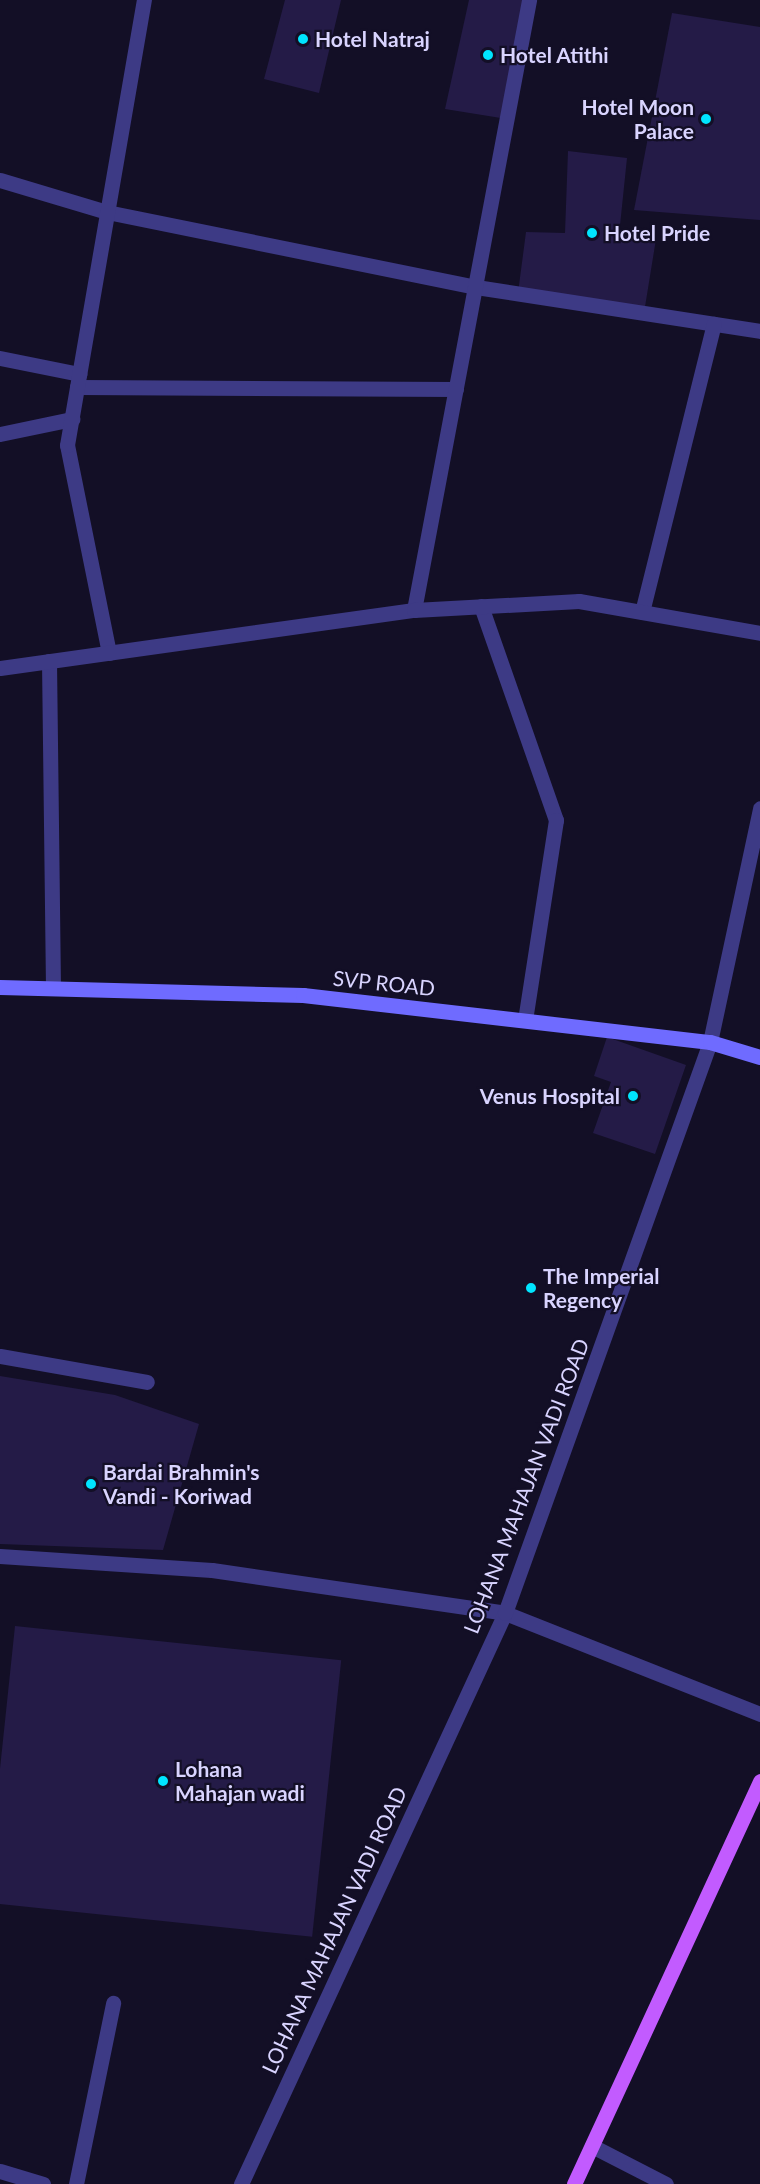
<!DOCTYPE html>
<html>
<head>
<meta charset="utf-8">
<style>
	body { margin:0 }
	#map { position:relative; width:760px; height:2184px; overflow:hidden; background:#130f26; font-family:Lato,sans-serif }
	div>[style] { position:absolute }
	.building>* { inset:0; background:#241b47; transform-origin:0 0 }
	.street>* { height:15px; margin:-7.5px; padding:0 7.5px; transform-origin:7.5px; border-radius:7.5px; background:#3d3a85 }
	.secondary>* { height:15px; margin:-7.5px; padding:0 7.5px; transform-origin:7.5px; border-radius:7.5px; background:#6f6bff }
	.primary>* { height:15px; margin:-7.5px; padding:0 7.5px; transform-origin:7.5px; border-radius:7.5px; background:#c25bff }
	.dots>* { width:16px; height:16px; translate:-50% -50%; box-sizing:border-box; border:3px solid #130f26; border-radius:50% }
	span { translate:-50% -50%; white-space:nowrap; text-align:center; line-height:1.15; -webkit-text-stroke:4.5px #130f26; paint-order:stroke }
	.poi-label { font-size:21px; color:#d9d4ff; font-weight:700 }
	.left { translate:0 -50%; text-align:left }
	.right { translate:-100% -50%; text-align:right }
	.street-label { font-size:21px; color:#d9d4ff }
</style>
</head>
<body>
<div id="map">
	<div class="building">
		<div style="clip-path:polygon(285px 0,341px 0,319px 93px,264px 79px)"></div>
		<div style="clip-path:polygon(469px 0,529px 0,507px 119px,445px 109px)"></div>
		<div style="clip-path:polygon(672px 13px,760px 27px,760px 220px,634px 210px)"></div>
		<div style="clip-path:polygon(568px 151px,627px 158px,619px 235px,656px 239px,644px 313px,518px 293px,526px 232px,565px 233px)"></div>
		<div style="clip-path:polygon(607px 1037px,686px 1065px,655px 1154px,593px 1133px,611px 1082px,594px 1076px)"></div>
		<div style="clip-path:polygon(0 1376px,115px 1395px,199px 1424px,163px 1550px,0 1544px)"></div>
		<div style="left:15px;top:1626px;width:328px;height:278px;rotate:6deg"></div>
	</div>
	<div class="street">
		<div style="left:0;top:180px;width:112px;rotate:16.7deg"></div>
		<div style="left:107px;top:212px;width:377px;rotate:11.5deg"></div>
		<div style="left:476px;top:287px;width:287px;rotate:8.8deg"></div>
		<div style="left:0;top:358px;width:81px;rotate:11.4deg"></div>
		<div style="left:77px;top:387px;width:379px;rotate:0.3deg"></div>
		<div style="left:0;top:434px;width:74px;rotate:-11.8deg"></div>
		<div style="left:481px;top:606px;width:227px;rotate:70.7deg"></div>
		<div style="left:556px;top:820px;width:202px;rotate:98.8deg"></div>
		<div style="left:414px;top:610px;width:621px;rotate:-79.32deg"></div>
		<div style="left:642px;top:612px;width:297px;rotate:-76deg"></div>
		<div style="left:109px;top:653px;width:212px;rotate:-101.4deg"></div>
		<div style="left:67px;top:445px;width:452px;rotate:-80.2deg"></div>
		<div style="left:49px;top:661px;width:327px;rotate:89.3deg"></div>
		<div style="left:0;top:668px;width:418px;rotate:-8deg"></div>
		<div style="left:414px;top:610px;width:165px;rotate:-3.1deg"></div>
		<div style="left:579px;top:601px;width:184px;rotate:10deg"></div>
		<div style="left:0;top:1356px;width:149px;rotate:10deg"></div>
		<div style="left:0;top:1556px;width:212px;rotate:3.8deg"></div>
		<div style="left:212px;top:1570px;width:296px;rotate:8.3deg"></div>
		<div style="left:505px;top:1613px;width:274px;rotate:21.6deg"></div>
		<div style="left:592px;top:2146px;width:83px;rotate:27.2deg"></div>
		<div style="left:0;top:2171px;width:45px;rotate:16.8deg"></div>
		<div style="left:76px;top:2184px;width:185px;rotate:-78.4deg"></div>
		<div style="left:241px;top:2184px;width:629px;rotate:-65.19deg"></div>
		<div style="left:505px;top:1613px;width:607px;rotate:-70.25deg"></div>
		<div style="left:710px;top:1042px;width:239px;rotate:-77.9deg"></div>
	</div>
	<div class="secondary">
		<div style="left:0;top:987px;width:303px;rotate:1.5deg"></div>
		<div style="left:303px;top:995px;width:410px;rotate:6.6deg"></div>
		<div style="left:710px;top:1042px;width:52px;rotate:16.7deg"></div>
	</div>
	<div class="primary">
		<div style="left:574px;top:2184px;width:444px;rotate:-65.2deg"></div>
	</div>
	<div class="dots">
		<div style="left:303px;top:39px;background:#00e5ff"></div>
		<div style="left:488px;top:55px;background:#00e5ff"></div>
		<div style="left:706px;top:119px;background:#00e5ff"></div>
		<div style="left:592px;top:233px;background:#00e5ff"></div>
		<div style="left:633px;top:1096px;background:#00e5ff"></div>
		<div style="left:531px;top:1288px;background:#00e5ff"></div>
		<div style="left:91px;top:1484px;background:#00e5ff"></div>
		<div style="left:163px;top:1781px;background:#00e5ff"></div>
	</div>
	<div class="poi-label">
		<span class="left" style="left:315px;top:39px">Hotel Natraj</span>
		<span class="left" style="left:500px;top:55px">Hotel Atithi</span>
		<span class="right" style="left:694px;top:119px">Hotel Moon<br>Palace</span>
		<span class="left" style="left:604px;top:233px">Hotel Pride</span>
		<span class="right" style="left:620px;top:1096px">Venus Hospital</span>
		<span class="left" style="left:543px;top:1288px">The Imperial<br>Regency</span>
		<span class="left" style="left:103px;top:1484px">Bardai Brahmin's<br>Vandi - Koriwad</span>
		<span class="left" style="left:175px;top:1781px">Lohana<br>Mahajan wadi</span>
	</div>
	<div class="street-label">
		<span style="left:384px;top:983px;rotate:6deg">SVP ROAD</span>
		<span style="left:526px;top:1486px;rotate:-69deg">LOHANA MAHAJAN VADI ROAD</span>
		<span style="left:334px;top:1930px;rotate:-65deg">LOHANA MAHAJAN VADI ROAD</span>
	</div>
</div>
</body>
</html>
